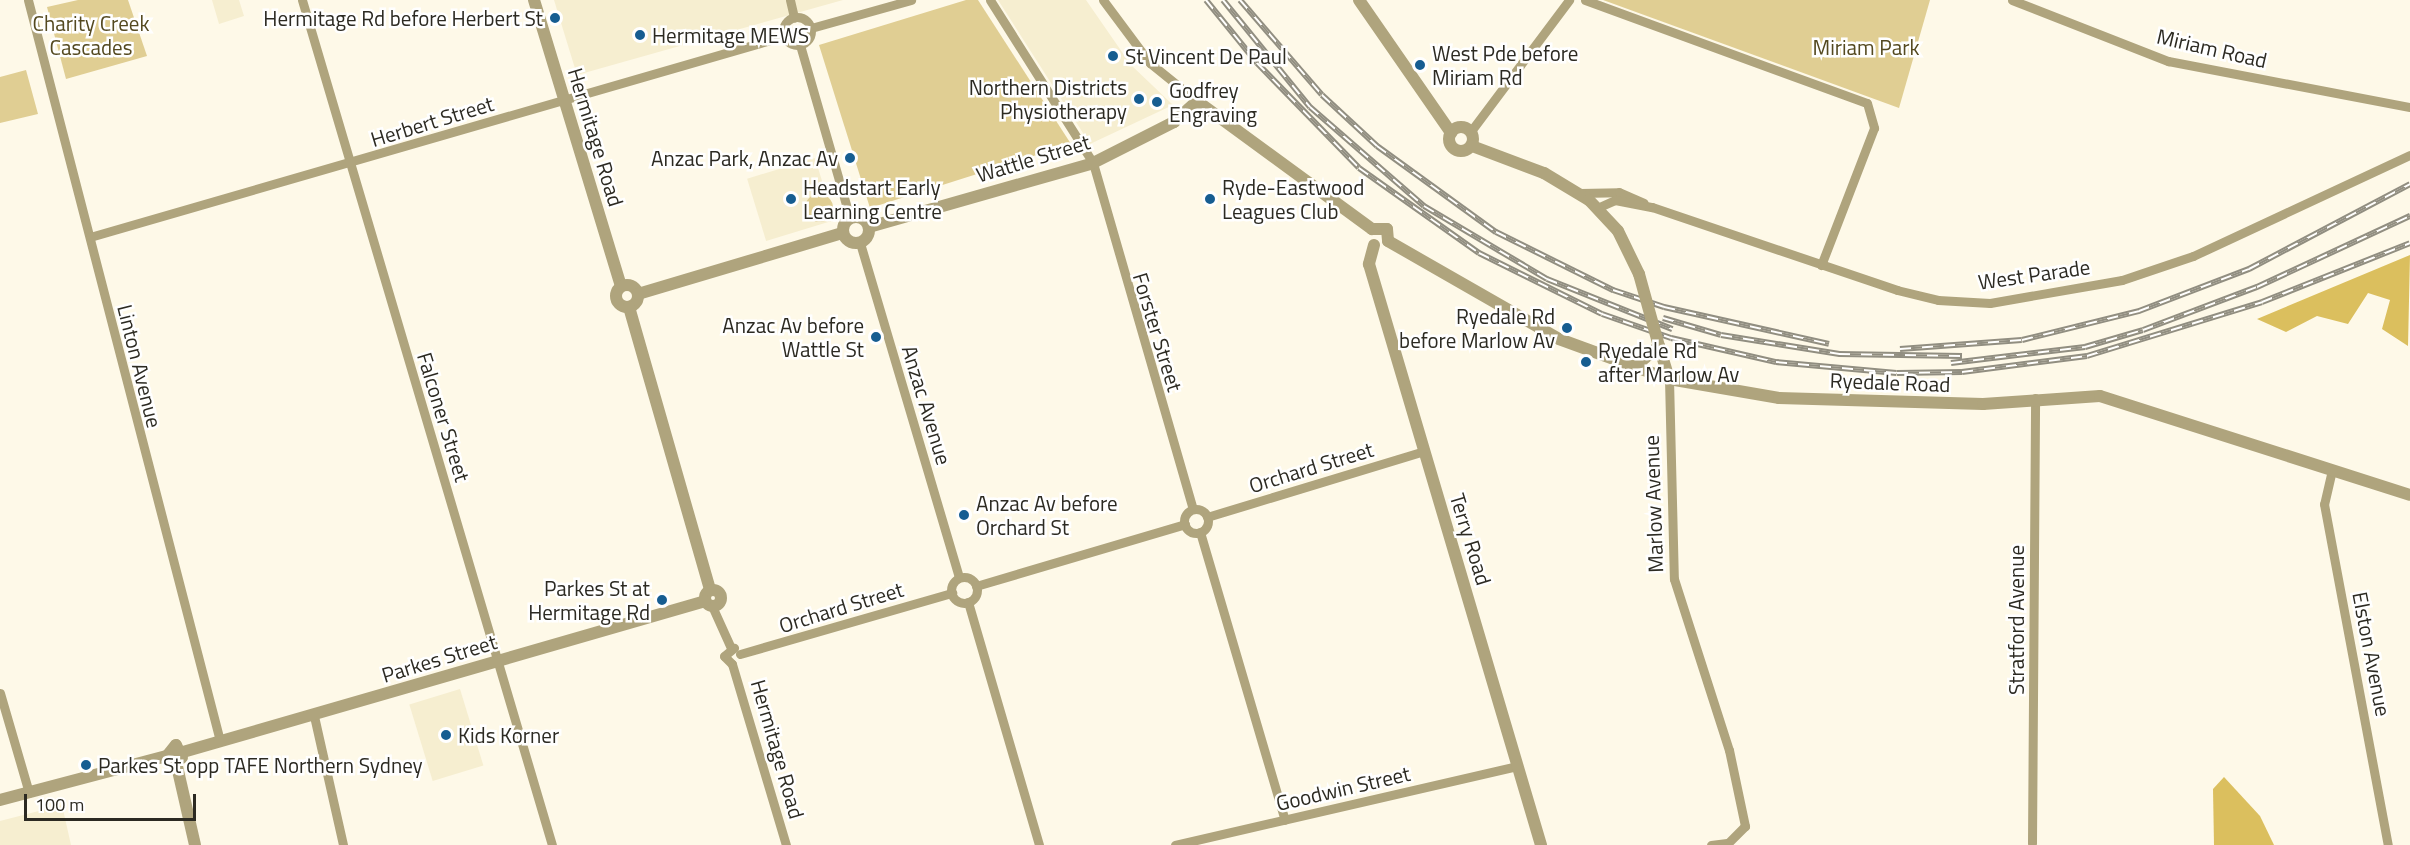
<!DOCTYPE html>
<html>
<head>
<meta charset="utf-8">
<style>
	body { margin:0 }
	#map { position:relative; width:2410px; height:845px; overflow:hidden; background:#fef9e8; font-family:"Titillium Web",sans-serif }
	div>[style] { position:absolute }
	.built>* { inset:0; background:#f6eed0; transform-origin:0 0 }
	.green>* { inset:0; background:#e0ce93 }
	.round { border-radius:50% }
	.forest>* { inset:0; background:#dbbf5e }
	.minor>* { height:9px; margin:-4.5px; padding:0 4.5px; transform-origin:4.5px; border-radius:4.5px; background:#afa47d }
	.minor>.ring { margin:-4.5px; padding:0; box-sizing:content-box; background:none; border:9px solid #afa47d; border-radius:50% }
	.tertiary>* { height:12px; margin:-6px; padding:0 6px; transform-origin:6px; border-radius:6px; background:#afa47d }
	.tertiary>.ring { margin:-6px; padding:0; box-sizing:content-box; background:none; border:12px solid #afa47d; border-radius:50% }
	.rail>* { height:6px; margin-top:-3px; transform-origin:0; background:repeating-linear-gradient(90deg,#fff 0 11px,#918e81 0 22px); box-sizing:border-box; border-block:2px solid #918e81 }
	.tertiary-bridge>* { height:12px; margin:-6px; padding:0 6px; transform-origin:6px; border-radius:6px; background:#afa47d }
	.dots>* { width:16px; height:16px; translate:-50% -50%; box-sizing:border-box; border:3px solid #fff; border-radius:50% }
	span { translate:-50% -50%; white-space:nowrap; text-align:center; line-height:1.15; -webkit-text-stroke:5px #fff; paint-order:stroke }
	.poi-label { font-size:21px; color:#2c2a22 }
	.right { translate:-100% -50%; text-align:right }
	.left { translate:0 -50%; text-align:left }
	.park-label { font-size:21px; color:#544920 }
	.street-label { font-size:21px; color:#2c2a22 }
	.scale { position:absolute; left:24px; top:794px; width:172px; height:27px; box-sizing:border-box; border:3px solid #2c2a22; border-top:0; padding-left:8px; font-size:18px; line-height:21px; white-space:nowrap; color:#2c2a22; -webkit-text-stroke:4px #fff; paint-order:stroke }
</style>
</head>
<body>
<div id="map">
	<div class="built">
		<div style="clip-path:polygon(212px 0,239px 0,244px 16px,219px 24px)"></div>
		<div style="clip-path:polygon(554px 0,843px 0,577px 75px)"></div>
		<div style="clip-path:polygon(998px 0,1086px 0,1131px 65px,1173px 105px,1090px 144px)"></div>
		<div style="left:815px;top:158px;width:65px;height:71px;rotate:73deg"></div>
		<div style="left:460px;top:689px;width:80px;height:53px;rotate:73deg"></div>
		<div style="clip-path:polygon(62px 805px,71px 845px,0 845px,0 821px)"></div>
	</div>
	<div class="green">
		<div style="clip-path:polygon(78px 0,128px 0,147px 56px,66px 79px,47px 7px)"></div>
		<div style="clip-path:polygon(966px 0,978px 0,1071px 144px,870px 208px,819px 45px)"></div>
		<div style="clip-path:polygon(1603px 0,1930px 0,1899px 108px)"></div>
		<div style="clip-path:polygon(26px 70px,38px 114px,0 123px,0 77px)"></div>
		<div class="round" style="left:805px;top:194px;width:28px;height:28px"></div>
	</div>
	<div class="forest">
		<div style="clip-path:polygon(2410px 255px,2408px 346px,2382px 329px,2390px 300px,2368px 293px,2348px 324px,2317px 316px,2286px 332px,2257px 319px)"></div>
		<div style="clip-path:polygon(2224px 777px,2260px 816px,2274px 845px,2214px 845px,2213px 789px)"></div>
	</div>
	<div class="minor">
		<div style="left:28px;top:0;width:765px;rotate:75.47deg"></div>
		<div style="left:302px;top:0;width:881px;rotate:73.52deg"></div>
		<div style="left:790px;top:0;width:18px;rotate:77deg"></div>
		<div style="left:990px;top:0;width:193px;rotate:57.7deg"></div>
		<div style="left:1093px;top:163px;width:360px;rotate:73.9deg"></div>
		<div style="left:1103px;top:0;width:79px;rotate:53.3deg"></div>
		<div style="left:1150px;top:63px;width:60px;rotate:39deg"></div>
		<div style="left:1585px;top:0;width:300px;rotate:20.1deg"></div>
		<div style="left:1867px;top:103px;width:26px;rotate:74deg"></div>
		<div style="left:1874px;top:128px;width:147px;rotate:111.1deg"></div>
		<div style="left:2012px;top:0;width:168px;rotate:21.4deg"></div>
		<div style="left:2168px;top:61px;width:246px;rotate:10.8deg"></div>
		<div class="ring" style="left:783px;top:17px;width:19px;height:19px"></div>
		<div style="left:811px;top:28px;width:104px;rotate:-15.6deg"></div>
		<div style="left:800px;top:45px;width:180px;rotate:73.9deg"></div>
		<div style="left:1471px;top:131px;width:164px;rotate:-53.2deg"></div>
		<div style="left:1580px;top:193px;width:39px;rotate:-1deg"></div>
		<div style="left:1619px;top:192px;width:27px;rotate:24deg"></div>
		<div style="left:1597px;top:208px;width:20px;rotate:-24deg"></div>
		<div style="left:1615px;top:200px;width:38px;rotate:11deg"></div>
		<div style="left:1652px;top:207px;width:259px;rotate:18.7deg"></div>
		<div style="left:1897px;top:290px;width:42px;rotate:13.7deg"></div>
		<div style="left:1938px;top:300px;width:52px;rotate:3.3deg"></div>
		<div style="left:1990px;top:303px;width:134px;rotate:-9.9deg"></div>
		<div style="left:2122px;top:280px;width:75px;rotate:-18.7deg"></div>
		<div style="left:2193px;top:256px;width:239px;rotate:-25deg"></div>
		<div style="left:90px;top:237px;width:723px;rotate:-16.15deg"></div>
		<div style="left:860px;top:243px;width:349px;rotate:73.5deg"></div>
		<div style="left:1669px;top:379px;width:200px;rotate:88.6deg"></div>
		<div style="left:1674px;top:579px;width:180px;rotate:72.2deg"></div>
		<div style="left:1729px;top:750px;width:78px;rotate:78.1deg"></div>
		<div style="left:1745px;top:826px;width:27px;rotate:135deg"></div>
		<div style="left:2332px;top:470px;width:35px;rotate:103deg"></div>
		<div style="left:2324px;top:504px;width:347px;rotate:79.4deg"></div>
		<div class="ring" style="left:1184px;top:509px;width:15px;height:15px"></div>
		<div style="left:1207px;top:517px;width:227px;rotate:-16.9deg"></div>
		<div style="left:1200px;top:532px;width:300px;rotate:73.6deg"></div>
		<div class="ring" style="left:951px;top:577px;width:17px;height:17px"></div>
		<div style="left:976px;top:586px;width:218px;rotate:-16.5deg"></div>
		<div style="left:968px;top:602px;width:253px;rotate:73.7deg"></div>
		<div style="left:712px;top:606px;width:46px;rotate:65.7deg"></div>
		<div style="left:740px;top:654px;width:221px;rotate:-16.1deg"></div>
		<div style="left:732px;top:664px;width:189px;rotate:73.4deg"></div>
		<div style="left:732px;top:664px;width:11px;rotate:-135deg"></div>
		<div style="left:724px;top:656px;width:13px;rotate:-39deg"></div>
		<div style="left:0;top:693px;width:104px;rotate:73.8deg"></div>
		<div style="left:314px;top:716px;width:132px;rotate:77.3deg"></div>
		<div style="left:2032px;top:843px;width:445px;rotate:-89.6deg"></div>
		<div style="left:1175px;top:845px;width:352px;rotate:-13deg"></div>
		<div style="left:1711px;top:845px;width:16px;rotate:-7deg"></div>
	</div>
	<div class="tertiary">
		<div style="left:534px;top:0;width:299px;rotate:73.1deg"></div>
		<div style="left:1359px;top:0;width:162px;rotate:55.3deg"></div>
		<div class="ring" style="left:1449px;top:127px;width:12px;height:12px"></div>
		<div style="left:1472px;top:146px;width:77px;rotate:20.6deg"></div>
		<div style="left:1544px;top:173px;width:52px;rotate:31deg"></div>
		<div style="left:1589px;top:200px;width:42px;rotate:46.9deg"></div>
		<div style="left:1618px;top:231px;width:48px;rotate:64deg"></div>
		<div class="ring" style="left:843px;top:217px;width:14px;height:14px"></div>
		<div style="left:869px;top:227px;width:233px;rotate:-15.9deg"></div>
		<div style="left:1093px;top:163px;width:91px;rotate:-26.8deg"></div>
		<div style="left:1174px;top:122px;width:31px;rotate:-42deg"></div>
		<div style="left:1197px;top:101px;width:217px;rotate:36.2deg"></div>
		<div style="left:1372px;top:229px;width:15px"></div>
		<div style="left:1387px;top:229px;width:12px;rotate:85deg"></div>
		<div style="left:1388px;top:241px;width:197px;rotate:29.8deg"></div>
		<div style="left:1559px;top:339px;width:117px;rotate:20deg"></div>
		<div style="left:1669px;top:379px;width:112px;rotate:9.8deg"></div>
		<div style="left:1779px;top:398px;width:204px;rotate:1.7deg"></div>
		<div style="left:1983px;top:404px;width:117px;rotate:-3.9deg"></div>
		<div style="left:2100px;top:396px;width:325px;rotate:17.7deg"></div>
		<div style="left:1374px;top:245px;width:20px;rotate:105deg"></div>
		<div style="left:1369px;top:264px;width:606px;rotate:73.51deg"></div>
		<div class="ring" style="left:616px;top:285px;width:10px;height:10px"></div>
		<div style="left:638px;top:294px;width:214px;rotate:-16.6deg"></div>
		<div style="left:629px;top:307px;width:294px;rotate:74deg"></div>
		<div style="left:1659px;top:346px;width:34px;rotate:73deg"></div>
		<div style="left:1633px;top:368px;width:34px;rotate:-40deg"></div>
		<div class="ring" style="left:705px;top:590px;width:4px;height:4px"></div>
		<div style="left:183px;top:752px;width:543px;rotate:-16.13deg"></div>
		<div style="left:167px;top:756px;width:14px;rotate:-51deg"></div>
		<div style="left:176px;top:745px;width:14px;rotate:65deg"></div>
		<div style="left:176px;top:762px;width:85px;rotate:77.1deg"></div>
		<div style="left:0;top:800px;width:173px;rotate:-14.8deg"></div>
	</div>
	<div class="rail">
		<div style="left:1206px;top:0;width:81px;rotate:51deg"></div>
		<div style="left:1257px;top:63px;width:146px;rotate:45.8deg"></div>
		<div style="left:1359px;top:168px;width:147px;rotate:35.3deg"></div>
		<div style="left:1479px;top:253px;width:137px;rotate:26.4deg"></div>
		<div style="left:1602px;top:314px;width:73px;rotate:19.2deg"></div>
		<div style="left:1671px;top:338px;width:108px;rotate:12.9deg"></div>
		<div style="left:1776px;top:362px;width:121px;rotate:5.2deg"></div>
		<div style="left:1897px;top:373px;width:65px;rotate:-0.9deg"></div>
		<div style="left:1962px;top:372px;width:126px;rotate:-7.3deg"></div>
		<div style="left:2087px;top:356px;width:183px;rotate:-17.1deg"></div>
		<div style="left:2262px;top:302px;width:159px;rotate:-21.7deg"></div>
		<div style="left:1223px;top:0;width:138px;rotate:50.9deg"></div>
		<div style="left:1310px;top:107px;width:151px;rotate:41deg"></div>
		<div style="left:1424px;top:206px;width:143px;rotate:30.7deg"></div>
		<div style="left:1547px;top:279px;width:135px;rotate:21.8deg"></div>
		<div style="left:1240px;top:0;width:125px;rotate:49.2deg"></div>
		<div style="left:1322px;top:95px;width:75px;rotate:42.8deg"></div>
		<div style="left:1377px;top:146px;width:147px;rotate:35.9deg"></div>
		<div style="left:1496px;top:232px;width:131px;rotate:26.4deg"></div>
		<div style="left:1613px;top:290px;width:54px;rotate:18.4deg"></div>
		<div style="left:1664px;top:307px;width:169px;rotate:12.6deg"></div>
		<div style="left:1663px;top:318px;width:60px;rotate:16.3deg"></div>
		<div style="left:1721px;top:335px;width:120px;rotate:9.1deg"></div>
		<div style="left:1839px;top:354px;width:123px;rotate:0.9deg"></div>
		<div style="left:1900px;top:349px;width:122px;rotate:-4.2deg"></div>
		<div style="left:2022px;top:340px;width:121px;rotate:-13.9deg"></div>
		<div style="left:2139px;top:311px;width:118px;rotate:-20.9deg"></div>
		<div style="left:2249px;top:269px;width:182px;rotate:-27.8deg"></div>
		<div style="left:1951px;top:363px;width:135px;rotate:-6.8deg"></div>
		<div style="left:2085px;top:347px;width:60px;rotate:-16.3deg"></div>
		<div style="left:2143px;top:330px;width:122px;rotate:-20.7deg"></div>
		<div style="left:2257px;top:287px;width:169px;rotate:-24.9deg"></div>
	</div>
	<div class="tertiary-bridge">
		<div style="left:1639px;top:274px;width:75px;rotate:74.5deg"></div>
	</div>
	<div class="dots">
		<div style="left:555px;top:18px;background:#165d91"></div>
		<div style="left:640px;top:35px;background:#165d91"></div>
		<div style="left:1113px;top:56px;background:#165d91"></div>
		<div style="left:1420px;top:65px;background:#165d91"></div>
		<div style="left:1139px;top:99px;background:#165d91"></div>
		<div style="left:1157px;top:102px;background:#165d91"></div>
		<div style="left:850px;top:158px;background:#165d91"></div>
		<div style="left:791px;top:199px;background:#165d91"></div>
		<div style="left:1210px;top:199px;background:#165d91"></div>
		<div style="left:1567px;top:328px;background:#165d91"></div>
		<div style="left:876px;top:337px;background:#165d91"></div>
		<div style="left:1586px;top:362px;background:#165d91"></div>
		<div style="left:964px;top:515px;background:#165d91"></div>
		<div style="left:662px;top:600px;background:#165d91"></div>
		<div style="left:446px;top:735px;background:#165d91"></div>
		<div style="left:86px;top:765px;background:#165d91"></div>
	</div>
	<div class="poi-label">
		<span class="right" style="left:543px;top:18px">Hermitage Rd before Herbert St</span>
		<span class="left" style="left:652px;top:35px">Hermitage MEWS</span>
		<span class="left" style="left:1432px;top:65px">West Pde before<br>Miriam Rd</span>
		<span class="left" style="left:1125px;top:56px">St Vincent De Paul</span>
		<span class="right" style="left:1127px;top:99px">Northern Districts<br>Physiotherapy</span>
		<span class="left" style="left:1169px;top:102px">Godfrey<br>Engraving</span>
		<span class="right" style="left:838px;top:158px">Anzac Park, Anzac Av</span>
		<span class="left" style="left:803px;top:199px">Headstart Early<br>Learning Centre</span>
		<span class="left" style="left:1222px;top:199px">Ryde-Eastwood<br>Leagues Club</span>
		<span class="right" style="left:1555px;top:328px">Ryedale Rd<br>before Marlow Av</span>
		<span class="right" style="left:864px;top:337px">Anzac Av before<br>Wattle St</span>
		<span class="left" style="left:1598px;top:362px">Ryedale Rd<br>after Marlow Av</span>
		<span class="left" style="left:976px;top:515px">Anzac Av before<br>Orchard St</span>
		<span class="right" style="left:650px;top:600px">Parkes St at<br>Hermitage Rd</span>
		<span class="left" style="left:458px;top:735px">Kids Korner</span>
		<span class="left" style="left:98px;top:765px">Parkes St opp TAFE Northern Sydney</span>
	</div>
	<div class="park-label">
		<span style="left:91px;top:35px">Charity Creek<br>Cascades</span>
		<span style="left:1866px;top:47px">Miriam Park</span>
	</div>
	<div class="street-label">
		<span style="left:2212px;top:48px;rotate:13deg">Miriam Road</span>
		<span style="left:432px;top:121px;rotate:-17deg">Herbert Street</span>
		<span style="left:596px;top:137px;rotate:73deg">Hermitage Road</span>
		<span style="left:1033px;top:158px;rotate:-17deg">Wattle Street</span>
		<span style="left:2034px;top:274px;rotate:-8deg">West Parade</span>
		<span style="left:1158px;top:332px;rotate:73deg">Forster Street</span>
		<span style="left:140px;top:366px;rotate:76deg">Linton Avenue</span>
		<span style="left:1890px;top:382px;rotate:2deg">Ryedale Road</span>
		<span style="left:927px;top:405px;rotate:73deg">Anzac Avenue</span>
		<span style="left:444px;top:417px;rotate:73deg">Falconer Street</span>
		<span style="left:1311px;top:467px;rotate:-17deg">Orchard Street</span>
		<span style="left:1653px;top:504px;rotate:-92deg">Marlow Avenue</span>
		<span style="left:1471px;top:539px;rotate:73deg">Terry Road</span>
		<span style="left:841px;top:607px;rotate:-17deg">Orchard Street</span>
		<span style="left:2016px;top:620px;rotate:-90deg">Stratford Avenue</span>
		<span style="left:2372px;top:654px;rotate:79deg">Elston Avenue</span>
		<span style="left:439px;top:658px;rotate:-17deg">Parkes Street</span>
		<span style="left:778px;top:749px;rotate:74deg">Hermitage Road</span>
		<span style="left:1343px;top:788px;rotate:-13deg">Goodwin Street</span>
	</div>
	<div class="scale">100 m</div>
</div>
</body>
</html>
